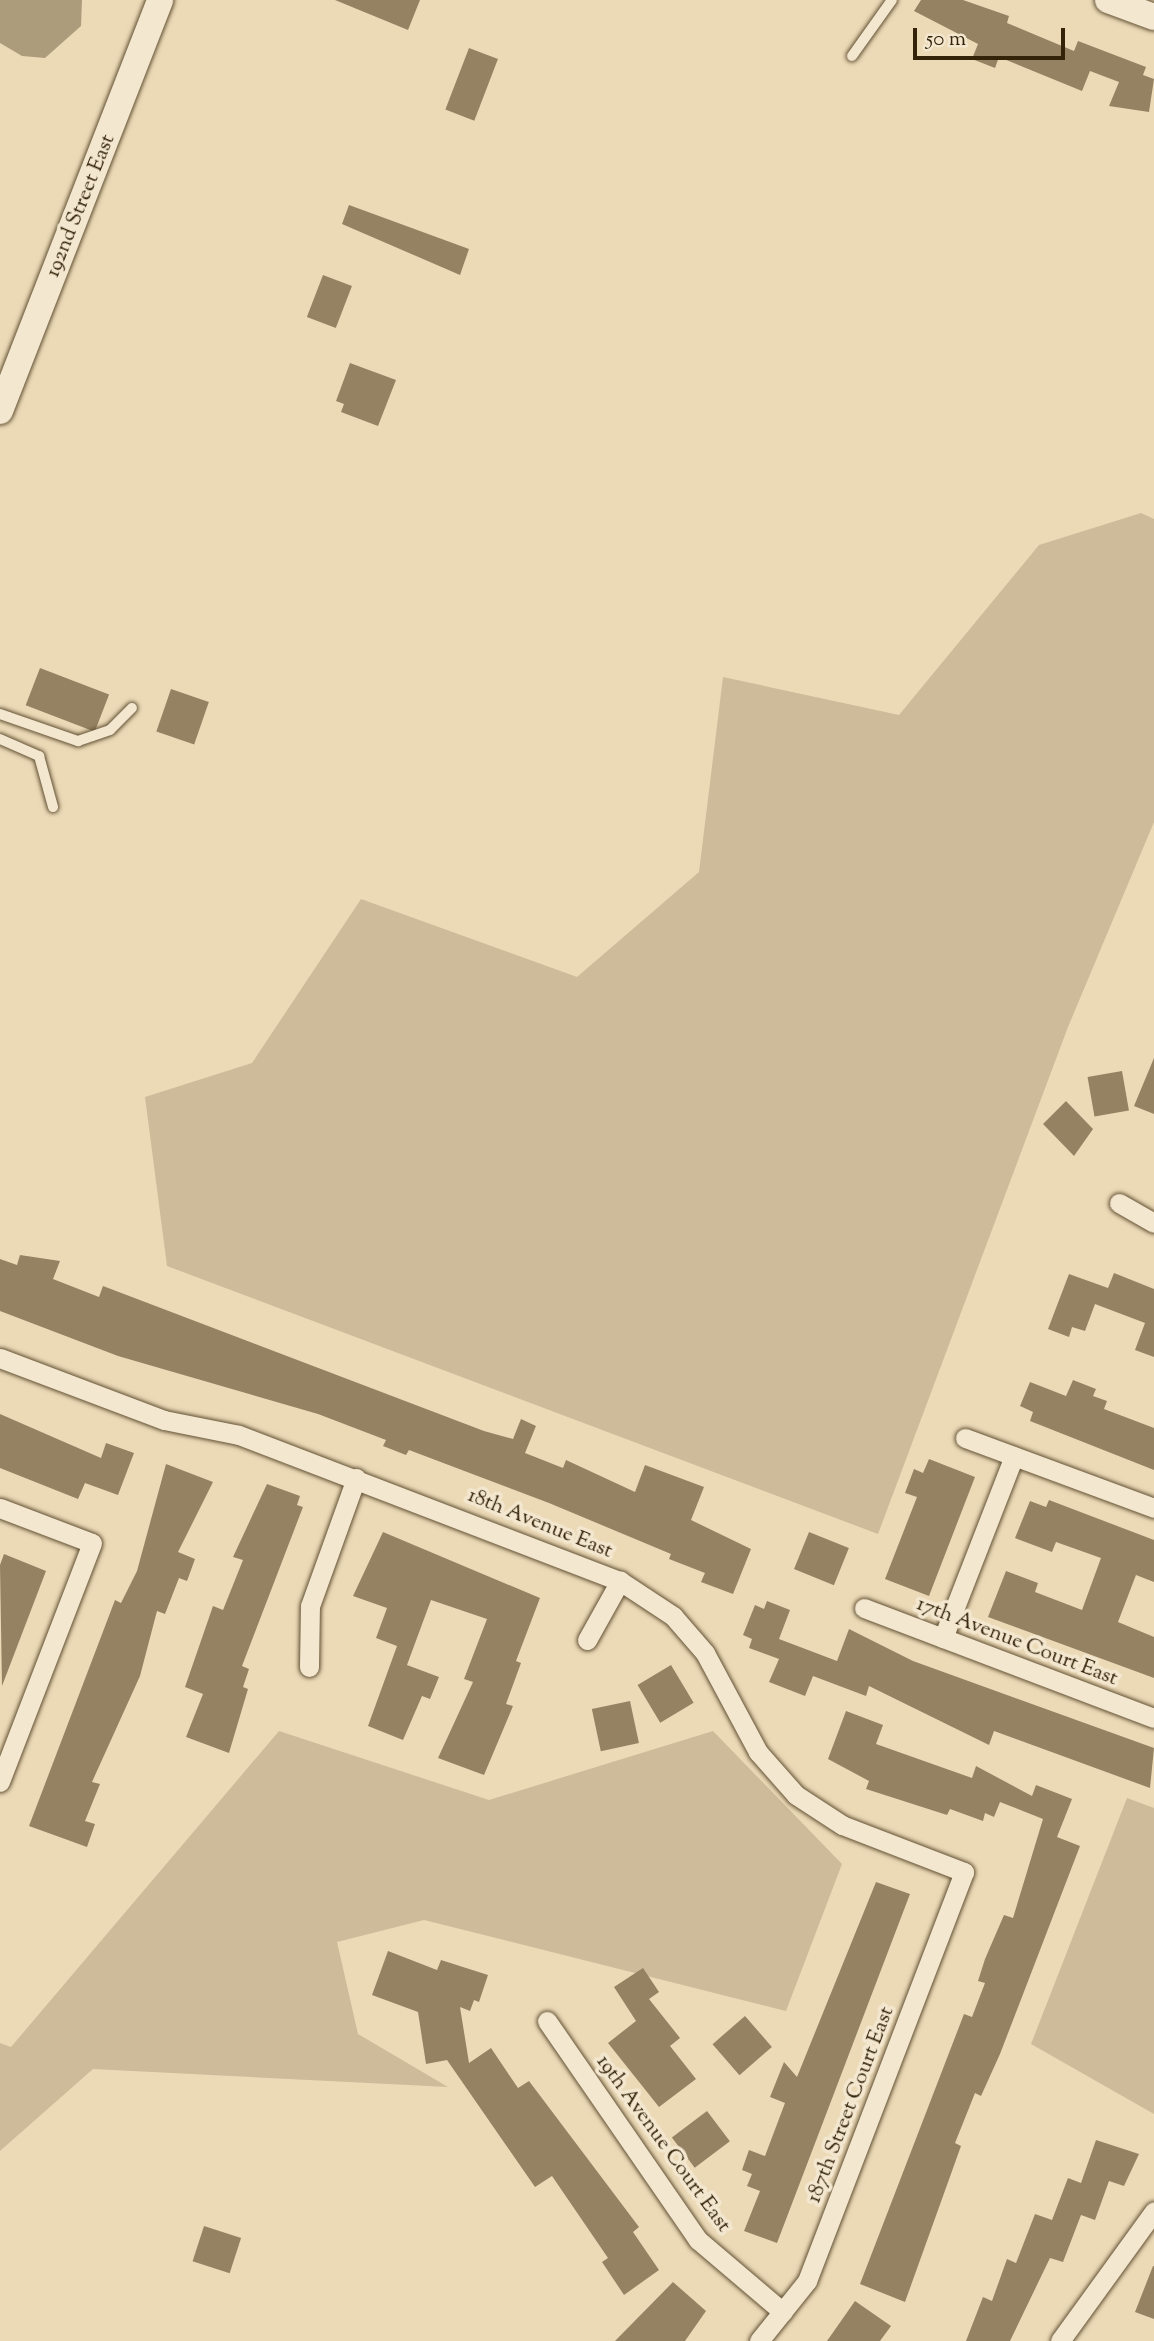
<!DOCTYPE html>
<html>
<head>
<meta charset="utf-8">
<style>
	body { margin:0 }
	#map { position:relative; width:1154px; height:2341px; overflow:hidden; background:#ecdab7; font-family:"Sorts Mill Goudy",serif }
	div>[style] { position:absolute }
	.green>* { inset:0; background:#cdbb99 }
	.water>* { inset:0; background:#ad9c7c }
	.building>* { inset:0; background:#948263; transform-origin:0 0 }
	.roads { filter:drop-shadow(0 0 2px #625134) drop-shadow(0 0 2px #625134) }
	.lane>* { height:10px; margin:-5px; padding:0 5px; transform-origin:5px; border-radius:5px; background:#f3e7d0 }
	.street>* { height:19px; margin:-9.5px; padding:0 9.5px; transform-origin:9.5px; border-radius:9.5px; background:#f3e7d0 }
	.secondary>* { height:26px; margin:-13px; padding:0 13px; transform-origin:13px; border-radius:13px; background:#f3e7d0 }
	span { translate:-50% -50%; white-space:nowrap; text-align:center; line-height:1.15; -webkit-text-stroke:7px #f3e7d0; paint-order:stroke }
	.street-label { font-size:21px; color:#342309 }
	.scale { position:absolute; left:913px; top:28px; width:152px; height:32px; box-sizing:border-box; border:4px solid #342309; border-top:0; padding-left:9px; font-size:21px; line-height:24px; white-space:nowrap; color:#342309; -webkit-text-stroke:5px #f3e7d0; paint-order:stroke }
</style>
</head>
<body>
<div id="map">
	<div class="green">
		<div style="clip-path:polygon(1141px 513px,1154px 519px,1154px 822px,1068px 1027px,878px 1534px,167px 1266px,145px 1097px,252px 1063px,361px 899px,577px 977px,699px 872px,723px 677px,899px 715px,1039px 545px)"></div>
		<div style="clip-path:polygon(279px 1731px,489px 1800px,713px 1731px,842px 1864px,786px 2011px,424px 1920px,337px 1942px,358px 2034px,448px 2087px,93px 2069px,0 2151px,0 2043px,11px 2047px)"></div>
		<div style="clip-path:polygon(1127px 1798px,1154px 1808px,1154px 2114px,1031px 2044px)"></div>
	</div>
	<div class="water">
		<div style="clip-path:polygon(0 0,82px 0,81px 26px,45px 58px,22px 56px,0 43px)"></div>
	</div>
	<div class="building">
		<div style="clip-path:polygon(335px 0,420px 0,408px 30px)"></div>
		<div style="clip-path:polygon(921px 0,963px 0,1009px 16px,1007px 23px,1074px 51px,1078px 41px,1146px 67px,1143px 75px,1154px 79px,1149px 112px,1109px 106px,1119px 82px,1090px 71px,1082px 91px,999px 57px,995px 68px,972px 59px,978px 44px,914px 11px)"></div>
		<div style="left:469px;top:48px;width:31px;height:66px;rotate:21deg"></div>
		<div style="clip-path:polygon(349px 205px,469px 249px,460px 275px,342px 224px)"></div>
		<div style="left:323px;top:275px;width:31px;height:45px;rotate:21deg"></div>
		<div style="clip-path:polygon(350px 363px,396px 380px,378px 426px,341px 412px,344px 404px,336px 401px)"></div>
		<div style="left:40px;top:668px;width:74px;height:40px;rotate:21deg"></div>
		<div style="left:171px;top:689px;width:40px;height:45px;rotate:19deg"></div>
		<div style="clip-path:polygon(1154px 1058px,1154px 1114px,1134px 1106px)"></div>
		<div style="left:1122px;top:1071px;width:40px;height:35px;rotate:80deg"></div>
		<div style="clip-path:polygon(1066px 1101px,1093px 1129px,1074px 1156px,1043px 1124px)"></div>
		<div style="clip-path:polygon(20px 1255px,60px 1261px,53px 1279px,99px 1297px,103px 1286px,484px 1431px,513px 1439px,521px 1419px,536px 1426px,525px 1453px,563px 1468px,566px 1460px,635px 1492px,645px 1465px,704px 1487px,691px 1520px,751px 1549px,733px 1594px,701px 1582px,705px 1573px,669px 1559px,671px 1554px,549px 1503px,409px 1450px,406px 1455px,383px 1446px,386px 1440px,318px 1414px,118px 1356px,0 1311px,0 1259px,17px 1265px)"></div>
		<div style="clip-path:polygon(1114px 1273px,1154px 1289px,1154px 1357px,1135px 1350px,1145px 1323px,1095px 1304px,1085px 1331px,1072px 1327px,1069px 1337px,1048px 1329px,1069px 1274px,1108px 1288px)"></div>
		<div style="clip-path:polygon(1073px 1380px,1096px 1389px,1093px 1396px,1107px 1401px,1104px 1409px,1154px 1428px,1154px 1470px,1030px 1421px,1033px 1412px,1020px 1406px,1030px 1382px,1066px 1396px)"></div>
		<div style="clip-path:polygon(0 1414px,101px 1458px,106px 1443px,134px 1453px,118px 1495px,85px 1483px,78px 1499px,0 1468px)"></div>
		<div style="clip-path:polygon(929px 1459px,975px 1477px,929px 1596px,885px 1579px,917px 1497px,905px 1493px,914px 1469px,923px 1473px)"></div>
		<div style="clip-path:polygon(166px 1464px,213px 1482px,178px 1552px,195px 1559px,187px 1581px,179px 1578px,165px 1614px,157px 1611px,140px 1676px,92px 1782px,100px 1784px,85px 1821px,95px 1824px,87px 1847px,29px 1826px,115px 1600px,121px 1603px,137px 1571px)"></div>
		<div style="clip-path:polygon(267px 1484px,300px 1496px,297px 1505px,303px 1507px,242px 1666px,249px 1669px,243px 1687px,248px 1689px,229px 1753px,186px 1737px,203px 1694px,185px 1687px,213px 1606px,223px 1610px,243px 1560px,233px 1557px)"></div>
		<div style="clip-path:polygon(1049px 1500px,1154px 1540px,1154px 1582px,1136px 1575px,1118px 1622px,1154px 1637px,1154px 1678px,988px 1617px,1006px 1571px,1038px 1583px,1035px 1592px,1082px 1610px,1101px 1558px,1056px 1542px,1052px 1552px,1015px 1538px,1030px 1501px,1046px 1507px)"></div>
		<div style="clip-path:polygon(383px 1532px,540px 1598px,516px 1661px,521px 1663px,506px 1704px,513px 1706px,484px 1775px,438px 1758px,473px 1682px,464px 1679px,487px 1619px,431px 1600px,407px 1665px,439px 1677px,430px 1699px,422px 1696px,403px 1740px,368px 1726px,397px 1646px,376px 1638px,387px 1608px,353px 1596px)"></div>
		<div style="left:809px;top:1532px;width:43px;height:40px;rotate:22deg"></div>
		<div style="clip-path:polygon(4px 1554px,46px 1571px,2px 1686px,0 1565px)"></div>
		<div style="clip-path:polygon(767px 1601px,790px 1610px,779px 1639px,837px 1661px,849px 1629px,913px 1661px,1154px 1748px,1150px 1788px,994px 1731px,989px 1745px,869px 1686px,866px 1696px,813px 1676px,805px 1696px,769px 1682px,779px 1659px,749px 1648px,752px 1639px,743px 1635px,755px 1605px,764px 1609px)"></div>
		<div style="left:671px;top:1665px;width:44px;height:39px;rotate:59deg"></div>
		<div style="left:630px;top:1701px;width:43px;height:39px;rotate:78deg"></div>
		<div style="clip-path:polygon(846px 1711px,883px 1725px,876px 1744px,972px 1778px,976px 1766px,1032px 1796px,1036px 1785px,1072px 1799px,1057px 1837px,1080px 1846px,1000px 2054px,981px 2096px,975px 2093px,955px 2143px,961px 2146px,905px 2302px,860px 2284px,964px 2014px,972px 2017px,985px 1983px,978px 1981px,985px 1959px,1004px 1915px,1013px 1918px,1043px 1819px,1000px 1802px,994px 1817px,985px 1813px,983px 1821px,950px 1809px,947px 1815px,866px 1789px,869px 1781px,828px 1759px)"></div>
		<div style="clip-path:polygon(876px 1882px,910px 1894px,777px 2243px,744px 2231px,760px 2191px,747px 2186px,752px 2174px,742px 2170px,749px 2150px,765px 2156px,785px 2103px,770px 2097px,784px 2062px,797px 2077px)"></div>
		<div style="clip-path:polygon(388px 1951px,437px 1970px,441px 1960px,488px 1975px,479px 2002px,474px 2000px,470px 2011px,460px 2007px,469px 2063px,491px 2048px,518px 2088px,529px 2081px,639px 2227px,633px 2232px,659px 2270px,624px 2295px,602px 2262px,608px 2258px,552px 2176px,535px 2187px,447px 2060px,426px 2064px,418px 2012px,372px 1995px)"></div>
		<div style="clip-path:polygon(643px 1968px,659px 1992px,649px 1999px,680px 2038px,670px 2046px,696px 2079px,659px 2107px,608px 2043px,636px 2021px,614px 1987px)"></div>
		<div style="left:745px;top:2016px;width:41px;height:43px;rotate:49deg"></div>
		<div style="left:707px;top:2111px;width:38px;height:44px;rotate:53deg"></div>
		<div style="clip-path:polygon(1096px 2140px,1139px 2154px,1124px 2186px,1109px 2181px,1095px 2220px,1081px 2215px,1063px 2262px,1050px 2258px,1010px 2341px,966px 2341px,983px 2297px,992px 2301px,1007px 2259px,1016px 2263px,1035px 2214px,1052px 2220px,1068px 2178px,1081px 2183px)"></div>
		<div style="left:204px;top:2226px;width:39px;height:37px;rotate:18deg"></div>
		<div style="clip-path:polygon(1153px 2266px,1154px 2266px,1154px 2319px,1135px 2312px)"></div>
		<div style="clip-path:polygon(673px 2282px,706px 2311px,685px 2341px,615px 2341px)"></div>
		<div style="clip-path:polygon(855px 2301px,891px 2326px,880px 2341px,827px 2341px)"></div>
	</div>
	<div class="roads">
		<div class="lane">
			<div style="left:852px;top:56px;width:69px;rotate:-54.5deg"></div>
			<div style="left:0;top:714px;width:83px;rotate:19.1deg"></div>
			<div style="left:78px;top:741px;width:34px;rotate:-19deg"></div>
			<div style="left:110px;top:730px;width:31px;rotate:-45deg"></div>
			<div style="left:0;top:739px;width:43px;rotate:23.6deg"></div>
			<div style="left:39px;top:756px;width:53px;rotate:74.6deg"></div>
		</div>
		<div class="street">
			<div style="left:1119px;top:1203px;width:40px;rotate:29.7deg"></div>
			<div style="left:0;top:1358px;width:175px;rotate:20.7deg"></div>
			<div style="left:164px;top:1420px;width:76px;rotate:11.3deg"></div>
			<div style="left:239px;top:1435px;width:408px;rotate:21deg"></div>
			<div style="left:620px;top:1581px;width:64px;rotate:33.4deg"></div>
			<div style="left:673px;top:1616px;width:49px;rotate:49.1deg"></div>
			<div style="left:705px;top:1653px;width:112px;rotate:61.8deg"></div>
			<div style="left:758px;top:1752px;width:57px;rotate:48.5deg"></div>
			<div style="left:796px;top:1795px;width:55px;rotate:33.1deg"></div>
			<div style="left:842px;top:1825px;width:131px;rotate:21.1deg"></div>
			<div style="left:964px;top:1872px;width:438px;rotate:111deg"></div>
			<div style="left:807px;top:2281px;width:77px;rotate:128.7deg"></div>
			<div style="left:965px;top:1438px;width:202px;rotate:20.3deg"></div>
			<div style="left:0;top:1508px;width:98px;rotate:20.8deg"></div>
			<div style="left:92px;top:1543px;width:256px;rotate:111.1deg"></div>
			<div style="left:864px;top:1608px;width:310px;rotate:20.8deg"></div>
			<div style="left:943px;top:1638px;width:195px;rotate:-68.7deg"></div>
			<div style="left:587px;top:1640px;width:68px;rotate:-60.8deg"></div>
			<div style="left:309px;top:1667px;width:61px;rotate:-89.1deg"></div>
			<div style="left:310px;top:1606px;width:136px;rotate:-70.2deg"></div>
			<div style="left:547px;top:2021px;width:266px;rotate:55.4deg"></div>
			<div style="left:698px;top:2240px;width:111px;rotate:40.3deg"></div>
			<div style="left:1060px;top:2341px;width:160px;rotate:-54.1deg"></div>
		</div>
		<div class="secondary">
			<div style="left:1108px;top:0;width:49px;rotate:20.3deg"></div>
			<div style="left:0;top:411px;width:441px;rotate:-68.7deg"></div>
		</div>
	</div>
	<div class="street-label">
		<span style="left:81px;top:206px;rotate:-68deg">192nd Street East</span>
		<span style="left:540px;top:1524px;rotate:22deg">18th Avenue East</span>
		<span style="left:1017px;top:1642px;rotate:21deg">17th Avenue Court East</span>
		<span style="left:851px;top:2105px;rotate:-69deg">187th Street Court East</span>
		<span style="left:663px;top:2144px;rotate:54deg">19th Avenue Court East</span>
	</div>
	<div class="scale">50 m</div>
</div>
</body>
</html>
